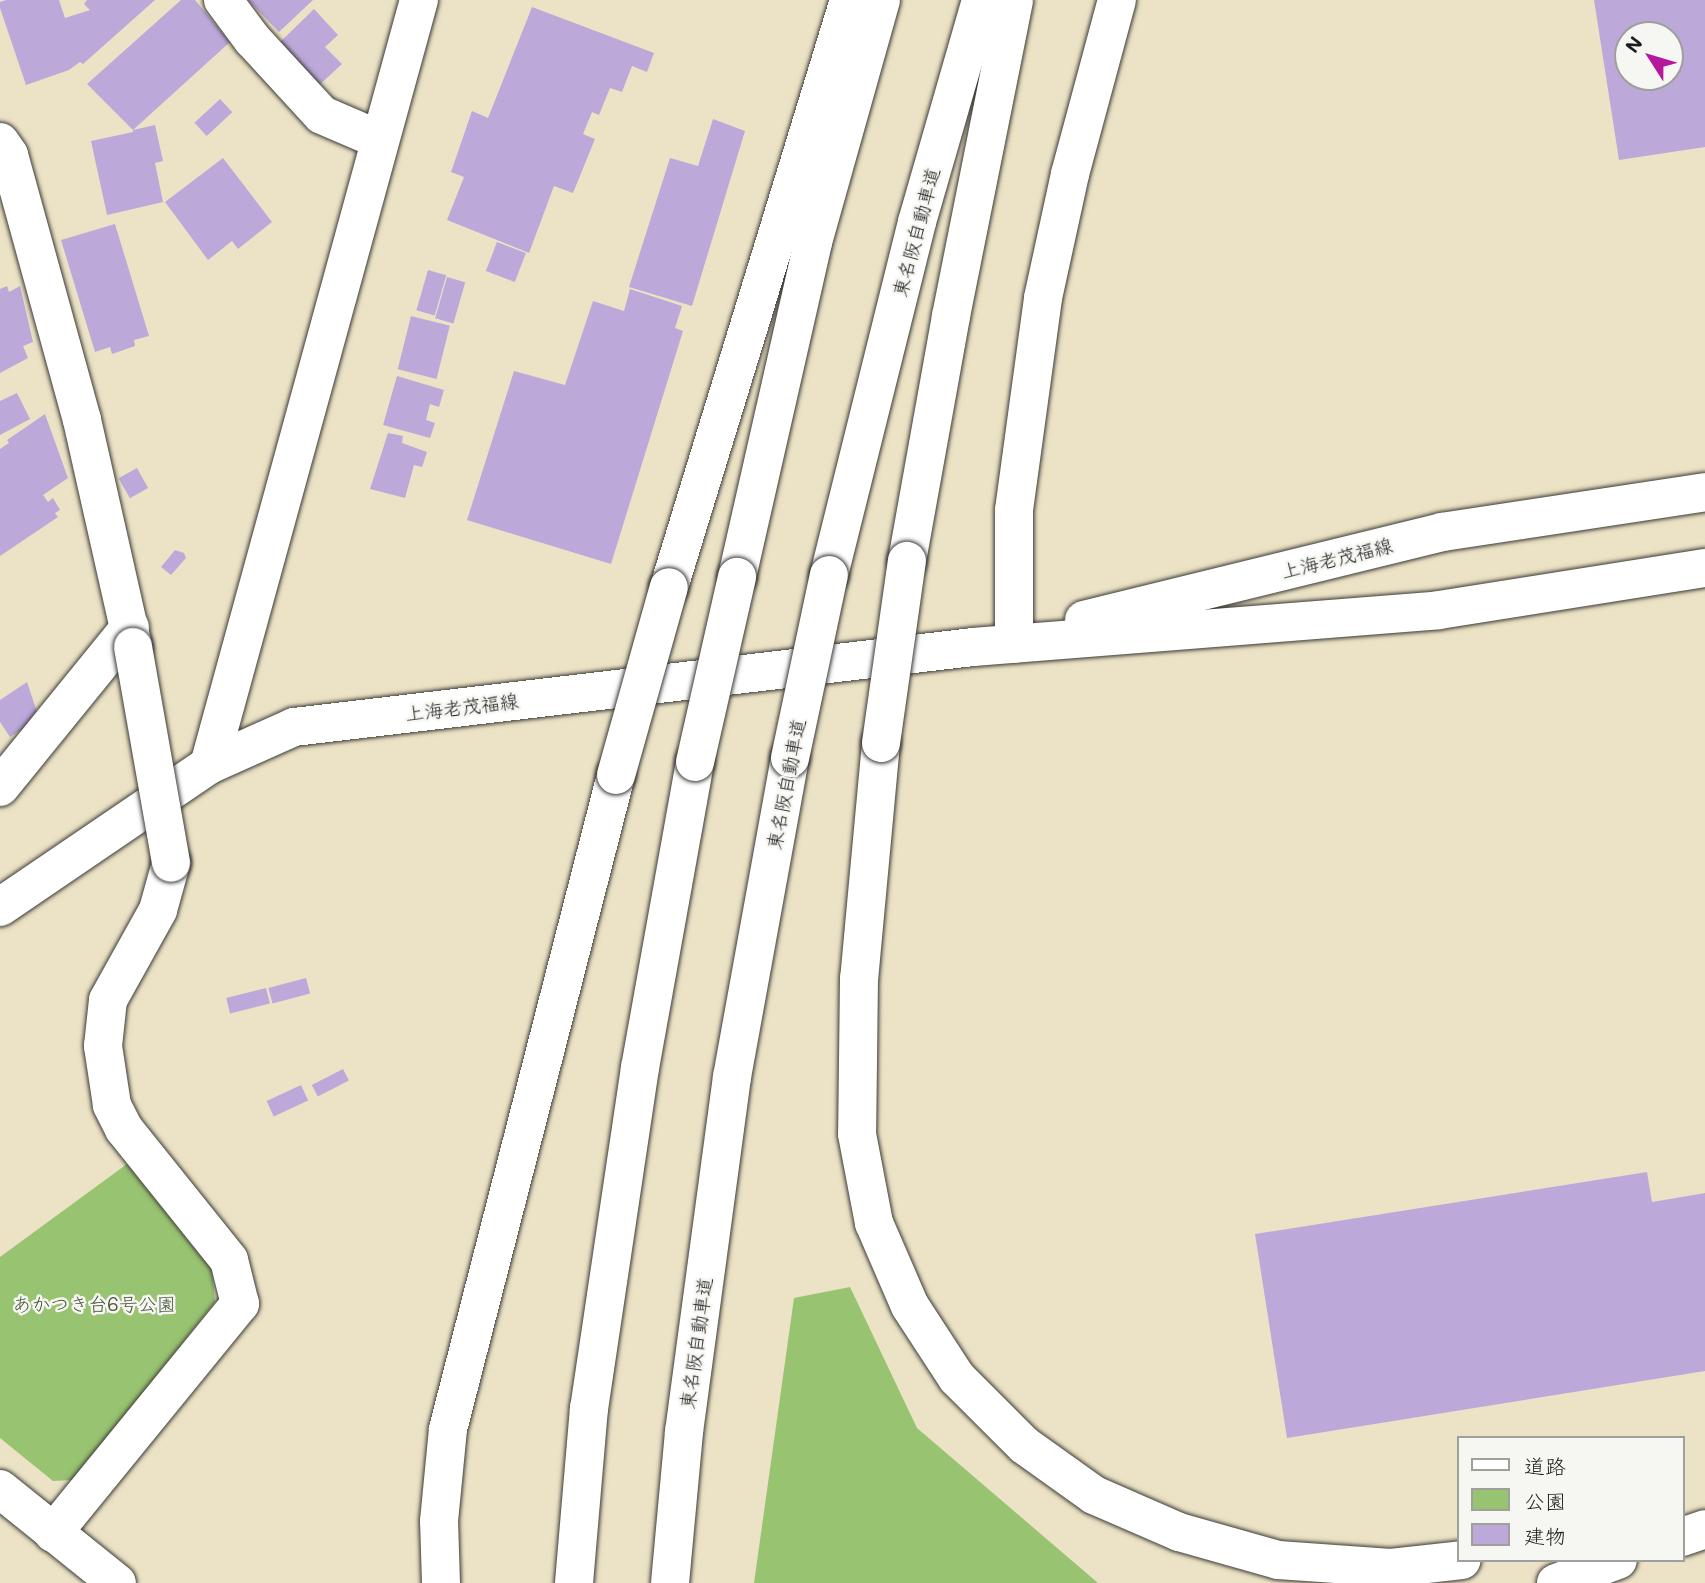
<!DOCTYPE html>
<html>
<head>
<meta charset="utf-8">
<style>
	body { margin:0 }
	#map { position:relative; width:1705px; height:1583px; overflow:hidden; background:#ece3c6; font-family:Mali,"Klee One",sans-serif }
	div>[style] { position:absolute }
	.green>* { inset:0; background:#98c371 }
	.building>* { inset:0; background:#bca9da; transform-origin:0 0 }
	.roads { filter:drop-shadow(0 0 2px #3b3a36) drop-shadow(0 0 2px #3b3a36) }
	.minor>* { height:38px; margin:-19px; padding:0 19px; transform-origin:19px; border-radius:19px; background:#fff }
	.major>* { height:38px; margin:-19px; padding:0 19px; transform-origin:19px; border-radius:19px; background:#fff }
	.highway>* { height:38px; margin:-19px; padding:0 19px; transform-origin:19px; border-radius:19px; background:#fff }
	.bridges { filter:drop-shadow(0 0 2px #3b3a36) drop-shadow(0 0 2px #3b3a36) }
	.minor-bridge>* { height:38px; margin:-19px; padding:0 19px; transform-origin:19px; border-radius:19px; background:#fff }
	.highway-bridge>* { height:38px; margin:-19px; padding:0 19px; transform-origin:19px; border-radius:19px; background:#fff }
	span { translate:-50% -50%; white-space:nowrap; text-align:center; line-height:1.15; -webkit-text-stroke:5px #f6f6f2; paint-order:stroke }
	.street-label { font-size:19px; color:#1c1c1c }
	.park-label { font-size:19px; color:#47563a }
	.legend { position:absolute; left:1457px; top:1436px; width:228px; height:126px; box-sizing:border-box; background:#f6f6f2; border:2px solid #9f9f9c; margin:0; padding:9px 12px; list-style:none; font-size:21px; color:#1c1c1c }
	.legend li { display:flex; align-items:center; gap:14px; height:35px }
	.legend b { width:35px; border:2px solid #9f9f9c }
	.north { position:absolute; left:1614px; top:21px; width:70px; height:70px; box-sizing:border-box; background:#f6f6f2; border:2px solid #9f9f9c; border-radius:50%; rotate:307deg; font-size:19px; font-weight:700; line-height:28px; text-align:center; color:#1c1c1c }
	.north::after { content:''; display:block; margin:auto; width:24px; height:32px; background:#b5179e; clip-path:polygon(50% 0,100% 100%,50% 72%,0 100%) }
</style>
</head>
<body>
<div id="map">
	<div class="green">
		<div style="clip-path:polygon(127px 1164px,212px 1270px,215px 1302px,73px 1480px,53px 1481px,0 1438px,0 1257px)"></div>
		<div style="clip-path:polygon(850px 1287px,917px 1428px,1098px 1583px,754px 1583px,794px 1298px)"></div>
	</div>
	<div class="building">
		<div style="clip-path:polygon(6px 0,59px 0,65px 18px,90px 10px,84px 4px,87px 0,155px 0,83px 64px,80px 62px,69px 70px,26px 85px,0 8px,0 2px)"></div>
		<div style="clip-path:polygon(181px 0,195px 0,230px 42px,133px 130px,155px 125px,163px 161px,155px 163px,163px 202px,107px 215px,91px 141px,133px 132px,133px 130px,87px 84px)"></div>
		<div style="clip-path:polygon(248px 0,313px 0,279px 32px)"></div>
		<div style="clip-path:polygon(evenodd,1594px 0,1705px 0,1705px 147px,1619px 160px,1594px 0,1628px 35px,1670px 35px,1670px 77px,1628px 77px,1628px 35px)"></div>
		<div style="clip-path:polygon(532px 7px,654px 53px,647px 72px,632px 66px,622px 92px,610px 88px,599px 115px,592px 112px,583px 134px,595px 139px,573px 193px,554px 186px,529px 253px,447px 220px,464px 177px,451px 172px,472px 111px,488px 118px)"></div>
		<div style="clip-path:polygon(314px 9px,338px 35px,325px 47px,342px 64px,315px 89px,274px 48px)"></div>
		<div style="left:220px;top:99px;width:18px;height:35px;rotate:47deg"></div>
		<div style="clip-path:polygon(713px 119px,745px 131px,692px 306px,629px 287px,670px 158px,698px 166px)"></div>
		<div style="clip-path:polygon(223px 158px,272px 222px,238px 249px,232px 241px,208px 260px,165px 202px)"></div>
		<div style="clip-path:polygon(115px 224px,149px 336px,134px 340px,135px 346px,112px 354px,110px 347px,95px 352px,61px 240px)"></div>
		<div style="left:497px;top:242px;width:31px;height:31px;rotate:21deg"></div>
		<div style="left:428px;top:270px;width:19px;height:42px;rotate:16deg"></div>
		<div style="left:447px;top:277px;width:19px;height:43px;rotate:16deg"></div>
		<div style="clip-path:polygon(7px 286px,9px 292px,20px 286px,33px 342px,23px 346px,28px 358px,0 373px,0 289px)"></div>
		<div style="clip-path:polygon(630px 289px,682px 306px,675px 328px,683px 331px,611px 564px,467px 520px,514px 371px,565px 385px,593px 301px,624px 311px)"></div>
		<div style="left:411px;top:316px;width:40px;height:55px;rotate:14deg"></div>
		<div style="clip-path:polygon(397px 376px,444px 390px,439px 407px,430px 404px,426px 420px,435px 423px,430px 438px,383px 425px)"></div>
		<div style="clip-path:polygon(17px 393px,30px 419px,0 435px,0 401px)"></div>
		<div style="clip-path:polygon(45px 414px,68px 478px,43px 495px,48px 502px,53px 498px,60px 510px,55px 513px,58px 517px,0 556px,0 449px,9px 443px,7px 440px)"></div>
		<div style="clip-path:polygon(388px 433px,403px 436px,402px 443px,427px 452px,422px 467px,414px 465px,405px 498px,370px 489px)"></div>
		<div style="left:137px;top:468px;width:23px;height:21px;rotate:61deg"></div>
		<div style="clip-path:polygon(175px 550px,184px 553px,186px 558px,171px 575px,161px 567px)"></div>
		<div style="clip-path:polygon(27px 682px,39px 718px,10px 737px,0 722px,0 700px)"></div>
		<div style="left:306px;top:978px;width:16px;height:39px;rotate:75deg"></div>
		<div style="left:266px;top:988px;width:16px;height:41px;rotate:76deg"></div>
		<div style="left:343px;top:1069px;width:13px;height:35px;rotate:63deg"></div>
		<div style="left:301px;top:1085px;width:17px;height:38px;rotate:65deg"></div>
		<div style="clip-path:polygon(1647px 1172px,1652px 1202px,1705px 1193px,1705px 1371px,1287px 1438px,1255px 1234px)"></div>
	</div>
	<div class="roads">
		<div class="minor">
			<div style="left:223px;top:0;width:49px;rotate:53.4deg"></div>
			<div style="left:252px;top:39px;width:103px;rotate:47.4deg"></div>
			<div style="left:322px;top:115px;width:63px;rotate:23.3deg"></div>
			<div style="left:0;top:142px;width:16px;rotate:55deg"></div>
			<div style="left:9px;top:155px;width:275px;rotate:74.6deg"></div>
			<div style="left:82px;top:420px;width:233px;rotate:77.3deg"></div>
			<div style="left:1014px;top:644px;width:134px;rotate:-90deg"></div>
			<div style="left:1014px;top:510px;width:214px;rotate:-82.2deg"></div>
			<div style="left:1043px;top:298px;width:127px;rotate:-77.7deg"></div>
			<div style="left:1070px;top:174px;width:180px;rotate:-74.9deg"></div>
			<div style="left:209px;top:765px;width:793px;rotate:-74.65deg"></div>
			<div style="left:0;top:787px;width:206px;rotate:-50.9deg"></div>
			<div style="left:0;top:1489px;width:150px;rotate:38.8deg"></div>
			<div style="left:53px;top:1533px;width:296px;rotate:-50.8deg"></div>
			<div style="left:240px;top:1304px;width:45px;rotate:-104deg"></div>
			<div style="left:229px;top:1260px;width:168px;rotate:-128.7deg"></div>
			<div style="left:124px;top:1129px;width:27px;rotate:-117deg"></div>
			<div style="left:112px;top:1105px;width:60px;rotate:-98.7deg"></div>
			<div style="left:103px;top:1046px;width:46px;rotate:-83.8deg"></div>
			<div style="left:108px;top:1000px;width:103px;rotate:-60.9deg"></div>
			<div style="left:158px;top:910px;width:49px;rotate:-74.5deg"></div>
		</div>
		<div class="major">
			<div style="left:1084px;top:620px;width:369px;rotate:-13.8deg"></div>
			<div style="left:1442px;top:532px;width:266px;rotate:-8.6deg"></div>
			<div style="left:0;top:907px;width:253px;rotate:-34.2deg"></div>
			<div style="left:209px;top:765px;width:93px;rotate:-24.1deg"></div>
			<div style="left:294px;top:727px;width:684px;rotate:-6.72deg"></div>
			<div style="left:973px;top:647px;width:467px;rotate:-4.5deg"></div>
			<div style="left:1439px;top:610px;width:269px;rotate:-9deg"></div>
		</div>
		<div class="highway">
			<div style="left:907px;top:561px;width:249px;rotate:-79.8deg"></div>
			<div style="left:951px;top:316px;width:322px;rotate:-78.7deg"></div>
			<div style="left:829px;top:575px;width:364px;rotate:-76deg"></div>
			<div style="left:917px;top:222px;width:231px;rotate:-73.9deg"></div>
			<div style="left:737px;top:577px;width:344px;rotate:-77.2deg"></div>
			<div style="left:813px;top:242px;width:251px;rotate:-74.3deg"></div>
			<div style="left:669px;top:587px;width:614px;rotate:-72.95deg"></div>
			<div style="left:881px;top:743px;width:236px;rotate:95.3deg"></div>
			<div style="left:859px;top:978px;width:156px;rotate:90.7deg"></div>
			<div style="left:857px;top:1134px;width:91px;rotate:79.2deg"></div>
			<div style="left:874px;top:1223px;width:90px;rotate:66.6deg"></div>
			<div style="left:910px;top:1306px;width:86px;rotate:56.9deg"></div>
			<div style="left:957px;top:1378px;width:95px;rotate:45deg"></div>
			<div style="left:1024px;top:1445px;width:86px;rotate:35.5deg"></div>
			<div style="left:1094px;top:1495px;width:93px;rotate:23.5deg"></div>
			<div style="left:1179px;top:1532px;width:103px;rotate:15.8deg"></div>
			<div style="left:1278px;top:1560px;width:113px;rotate:4deg"></div>
			<div style="left:1391px;top:1568px;width:71px;rotate:-6.4deg"></div>
			<div style="left:1682px;top:1537px;width:24px;rotate:-19deg"></div>
			<div style="left:441px;top:1583px;width:62px;rotate:-91.8deg"></div>
			<div style="left:439px;top:1521px;width:92px;rotate:-84.4deg"></div>
			<div style="left:448px;top:1429px;width:675px;rotate:-75.59deg"></div>
			<div style="left:574px;top:1583px;width:175px;rotate:-85.1deg"></div>
			<div style="left:589px;top:1409px;width:345px;rotate:-81.5deg"></div>
			<div style="left:640px;top:1068px;width:311px;rotate:-79.8deg"></div>
			<div style="left:670px;top:1583px;width:152px;rotate:-84.7deg"></div>
			<div style="left:684px;top:1432px;width:358px;rotate:-82.3deg"></div>
			<div style="left:732px;top:1077px;width:324px;rotate:-79.7deg"></div>
			<div style="left:1556px;top:1583px;width:66px;rotate:-20.4deg"></div>
		</div>
	</div>
	<div class="bridges">
		<div class="minor-bridge">
			<div style="left:133px;top:647px;width:219px;rotate:80deg"></div>
		</div>
		<div class="highway-bridge">
			<div style="left:881px;top:743px;width:184px;rotate:-81.9deg"></div>
			<div style="left:790px;top:758px;width:187px;rotate:-78deg"></div>
			<div style="left:695px;top:762px;width:190px;rotate:-77.2deg"></div>
			<div style="left:616px;top:775px;width:195px;rotate:-74.3deg"></div>
		</div>
	</div>
	<div class="street-label">
		<span style="left:916px;top:232px;rotate:-75deg">東名阪自動車道</span>
		<span style="left:1337px;top:558px;rotate:-14deg">上海老茂福線</span>
		<span style="left:462px;top:707px;rotate:-7deg">上海老茂福線</span>
		<span style="left:786px;top:784px;rotate:-79deg">東名阪自動車道</span>
		<span style="left:696px;top:1343px;rotate:-82deg">東名阪自動車道</span>
	</div>
	<div class="park-label">
		<span style="left:94px;top:1304px">あかつき台6号公園</span>
	</div>
	<ul class="legend">
	<li><b style="height:9px;background:#fff"></b>道路</li>
	<li><b style="height:19px;background:#98c371"></b>公園</li>
	<li><b style="height:19px;background:#bca9da"></b>建物</li>
	</ul>
	<div class="north">N</div>
</div>
</body>
</html>
